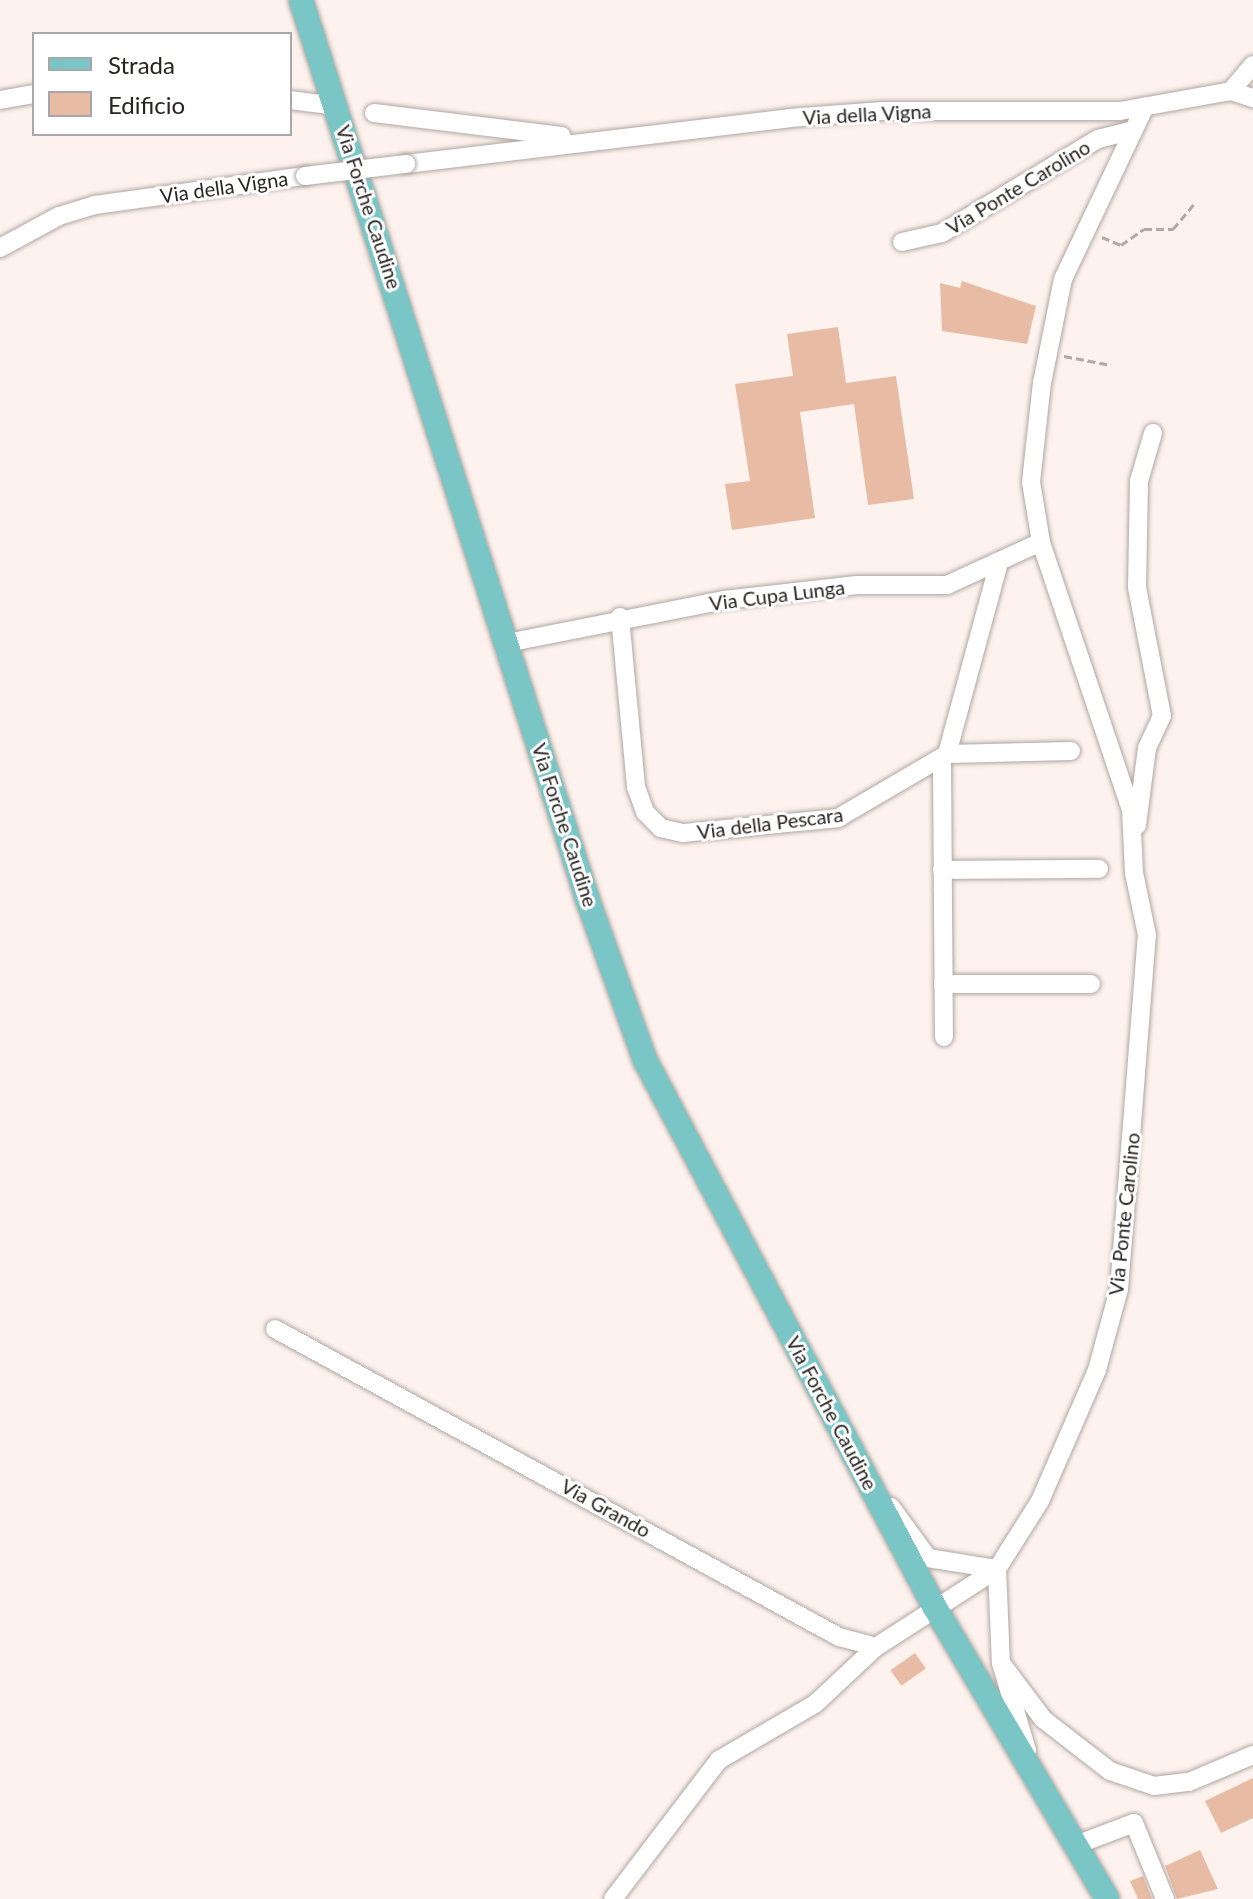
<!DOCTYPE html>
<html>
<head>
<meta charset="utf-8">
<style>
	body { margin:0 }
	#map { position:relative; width:1253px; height:1899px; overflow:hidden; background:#fdf2ed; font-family:Lato,sans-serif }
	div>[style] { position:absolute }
	.building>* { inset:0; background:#e8bca4; transform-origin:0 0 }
	.path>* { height:3px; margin-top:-1.5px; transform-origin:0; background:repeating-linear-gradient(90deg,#b2a9a5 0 8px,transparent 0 12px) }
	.roads { filter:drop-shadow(0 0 2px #b0a7a1) drop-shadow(0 0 2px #b0a7a1) }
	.minor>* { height:18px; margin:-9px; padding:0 9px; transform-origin:9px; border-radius:9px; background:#fff }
	.major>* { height:24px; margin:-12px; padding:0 12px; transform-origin:12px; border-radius:12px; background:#7ac6c7 }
	.bridges { filter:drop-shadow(0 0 2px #b0a7a1) drop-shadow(0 0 2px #b0a7a1) }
	.minor-bridge>* { height:18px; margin:-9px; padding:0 9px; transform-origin:9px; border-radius:9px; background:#fff }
	span { translate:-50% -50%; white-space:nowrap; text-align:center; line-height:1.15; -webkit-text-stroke:6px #fff; paint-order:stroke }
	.street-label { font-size:20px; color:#282422 }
	.legend { position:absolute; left:32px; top:32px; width:260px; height:104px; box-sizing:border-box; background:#fff; border:2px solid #a9a7a7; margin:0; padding:10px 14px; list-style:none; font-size:24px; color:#282422 }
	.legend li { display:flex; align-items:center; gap:16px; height:40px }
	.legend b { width:40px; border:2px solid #a9a7a7 }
</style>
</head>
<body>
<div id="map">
	<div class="building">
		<div style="clip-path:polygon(962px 281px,1036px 306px,1027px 344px,942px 331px,940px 283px,960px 288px)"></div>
		<div style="clip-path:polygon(838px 327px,846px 383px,896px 376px,914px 499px,868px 505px,854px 404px,800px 412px,815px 518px,732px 530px,725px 484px,750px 481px,735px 384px,793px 376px,787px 334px)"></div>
		<div style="left:915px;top:1653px;width:19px;height:30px;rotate:55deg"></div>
		<div style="clip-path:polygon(1253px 1778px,1253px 1818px,1221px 1833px,1205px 1801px)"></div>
		<div style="clip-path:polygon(1200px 1850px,1218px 1889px,1177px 1899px,1165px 1866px)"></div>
		<div style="clip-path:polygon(1143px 1876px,1152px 1899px,1138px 1899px,1130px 1881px)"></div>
	</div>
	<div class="path">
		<div style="left:1102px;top:237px;width:21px;rotate:23deg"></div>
		<div style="left:1121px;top:245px;width:28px;rotate:-35deg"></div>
		<div style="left:1144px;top:229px;width:29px"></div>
		<div style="left:1173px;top:229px;width:33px;rotate:-50deg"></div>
		<div style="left:1064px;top:356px;width:48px;rotate:10.8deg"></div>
	</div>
	<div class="roads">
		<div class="minor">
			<div style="left:1231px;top:91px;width:34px;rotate:-50deg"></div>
			<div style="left:0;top:100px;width:35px;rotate:-10deg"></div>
			<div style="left:290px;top:100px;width:46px;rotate:7.4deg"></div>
			<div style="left:374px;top:113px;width:189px;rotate:7deg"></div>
			<div style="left:406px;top:164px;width:386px;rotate:-6.8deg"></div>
			<div style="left:789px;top:118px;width:93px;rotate:-4.3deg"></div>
			<div style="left:882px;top:111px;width:238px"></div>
			<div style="left:1120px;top:111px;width:113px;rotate:-10.2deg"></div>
			<div style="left:1231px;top:91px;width:23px;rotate:18deg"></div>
			<div style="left:902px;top:242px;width:41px;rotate:-12.7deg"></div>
			<div style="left:942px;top:233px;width:182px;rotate:-31.1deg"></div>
			<div style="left:1098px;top:139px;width:37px;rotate:-14deg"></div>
			<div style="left:0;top:248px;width:67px;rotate:-28.5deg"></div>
			<div style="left:59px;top:216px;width:38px;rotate:-17deg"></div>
			<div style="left:95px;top:205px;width:212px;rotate:-7.9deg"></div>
			<div style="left:620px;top:617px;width:171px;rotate:84.6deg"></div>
			<div style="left:636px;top:787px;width:27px;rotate:70deg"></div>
			<div style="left:645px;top:812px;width:23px;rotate:45deg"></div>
			<div style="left:661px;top:828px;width:23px;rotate:13deg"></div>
			<div style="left:683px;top:833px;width:156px;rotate:-5.5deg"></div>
			<div style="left:838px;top:818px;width:126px;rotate:-30.4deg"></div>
			<div style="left:947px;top:754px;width:195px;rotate:-74.8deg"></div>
			<div style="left:507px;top:643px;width:221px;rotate:-11.2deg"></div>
			<div style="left:724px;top:600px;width:134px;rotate:-6.4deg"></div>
			<div style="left:857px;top:585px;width:90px"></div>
			<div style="left:947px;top:585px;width:103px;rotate:-24.6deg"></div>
			<div style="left:947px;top:754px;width:124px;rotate:-1.4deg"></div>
			<div style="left:942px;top:761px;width:276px;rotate:89.6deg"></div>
			<div style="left:1137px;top:825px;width:78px;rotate:-82.6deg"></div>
			<div style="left:1147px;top:748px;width:35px;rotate:-65deg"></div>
			<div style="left:1162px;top:716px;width:131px;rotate:-101deg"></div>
			<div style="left:1137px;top:587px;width:106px;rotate:-88.9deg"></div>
			<div style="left:1139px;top:481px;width:50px;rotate:-73.7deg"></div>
			<div style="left:942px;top:870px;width:157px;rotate:-0.4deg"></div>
			<div style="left:943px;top:984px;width:148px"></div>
			<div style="left:275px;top:1329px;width:643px;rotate:28.64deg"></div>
			<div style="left:839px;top:1637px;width:38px;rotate:15deg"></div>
			<div style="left:891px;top:1507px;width:63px;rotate:54deg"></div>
			<div style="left:928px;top:1558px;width:70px;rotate:9.1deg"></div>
			<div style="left:997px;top:1569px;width:94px;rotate:87.6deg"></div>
			<div style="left:1001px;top:1663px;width:91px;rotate:73.4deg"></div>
			<div style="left:1001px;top:1663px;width:70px;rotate:53.1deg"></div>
			<div style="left:1043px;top:1719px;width:85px;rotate:37.8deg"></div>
			<div style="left:1110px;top:1771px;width:46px;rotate:18.8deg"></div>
			<div style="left:1154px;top:1786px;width:35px;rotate:-7deg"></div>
			<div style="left:1189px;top:1782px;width:69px;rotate:-22.9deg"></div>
			<div style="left:1076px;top:1845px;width:62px;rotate:-20.8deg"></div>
			<div style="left:1134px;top:1823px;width:82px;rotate:67.8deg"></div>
			<div style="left:613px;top:1899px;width:175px;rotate:-52.7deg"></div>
			<div style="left:719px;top:1760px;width:111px;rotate:-30.3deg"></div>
			<div style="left:815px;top:1704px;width:83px;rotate:-43.1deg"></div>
			<div style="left:876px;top:1647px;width:144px;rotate:-32.8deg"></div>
			<div style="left:997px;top:1569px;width:80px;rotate:-57.7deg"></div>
			<div style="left:1040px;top:1501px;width:143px;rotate:-66.5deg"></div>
			<div style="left:1097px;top:1370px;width:84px;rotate:-74.8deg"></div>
			<div style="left:1119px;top:1289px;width:355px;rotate:-85.5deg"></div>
			<div style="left:1147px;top:935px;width:63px;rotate:-101.8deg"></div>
			<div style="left:1134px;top:873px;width:63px;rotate:-92.7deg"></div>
			<div style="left:1131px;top:810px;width:283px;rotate:-108.6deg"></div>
			<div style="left:1041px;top:542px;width:61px;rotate:-99.5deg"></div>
			<div style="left:1031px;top:482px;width:100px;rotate:-83.7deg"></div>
			<div style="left:1042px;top:383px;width:106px;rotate:-78.6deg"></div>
			<div style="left:1063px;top:279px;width:191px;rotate:-64.6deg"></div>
		</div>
		<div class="major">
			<div style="left:301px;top:0;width:942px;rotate:72.33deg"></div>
			<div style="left:587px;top:898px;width:172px;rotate:70.3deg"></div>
			<div style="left:645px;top:1060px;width:618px;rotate:62.11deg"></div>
			<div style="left:934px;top:1606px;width:340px;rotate:59.4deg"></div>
		</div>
	</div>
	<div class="bridges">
		<div class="minor-bridge">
			<div style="left:305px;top:176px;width:102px;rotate:-6.8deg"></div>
		</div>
	</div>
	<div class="street-label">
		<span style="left:867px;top:114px;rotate:-3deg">Via della Vigna</span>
		<span style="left:224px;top:187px;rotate:-8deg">Via della Vigna</span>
		<span style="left:1018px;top:187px;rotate:-31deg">Via Ponte Carolino</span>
		<span style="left:369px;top:207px;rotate:72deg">Via Forche Caudine</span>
		<span style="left:777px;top:595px;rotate:-7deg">Via Cupa Lunga</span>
		<span style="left:770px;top:823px;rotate:-7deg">Via della Pescara</span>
		<span style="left:565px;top:825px;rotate:72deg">Via Forche Caudine</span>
		<span style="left:1124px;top:1214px;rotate:-84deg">Via Ponte Carolino</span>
		<span style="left:832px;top:1413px;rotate:62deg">Via Forche Caudine</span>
		<span style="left:606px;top:1508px;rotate:29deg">Via Grando</span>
	</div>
	<ul class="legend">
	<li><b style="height:10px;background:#7ac6c7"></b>Strada</li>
	<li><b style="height:22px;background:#e8bca4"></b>Edificio</li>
	</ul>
</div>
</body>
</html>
